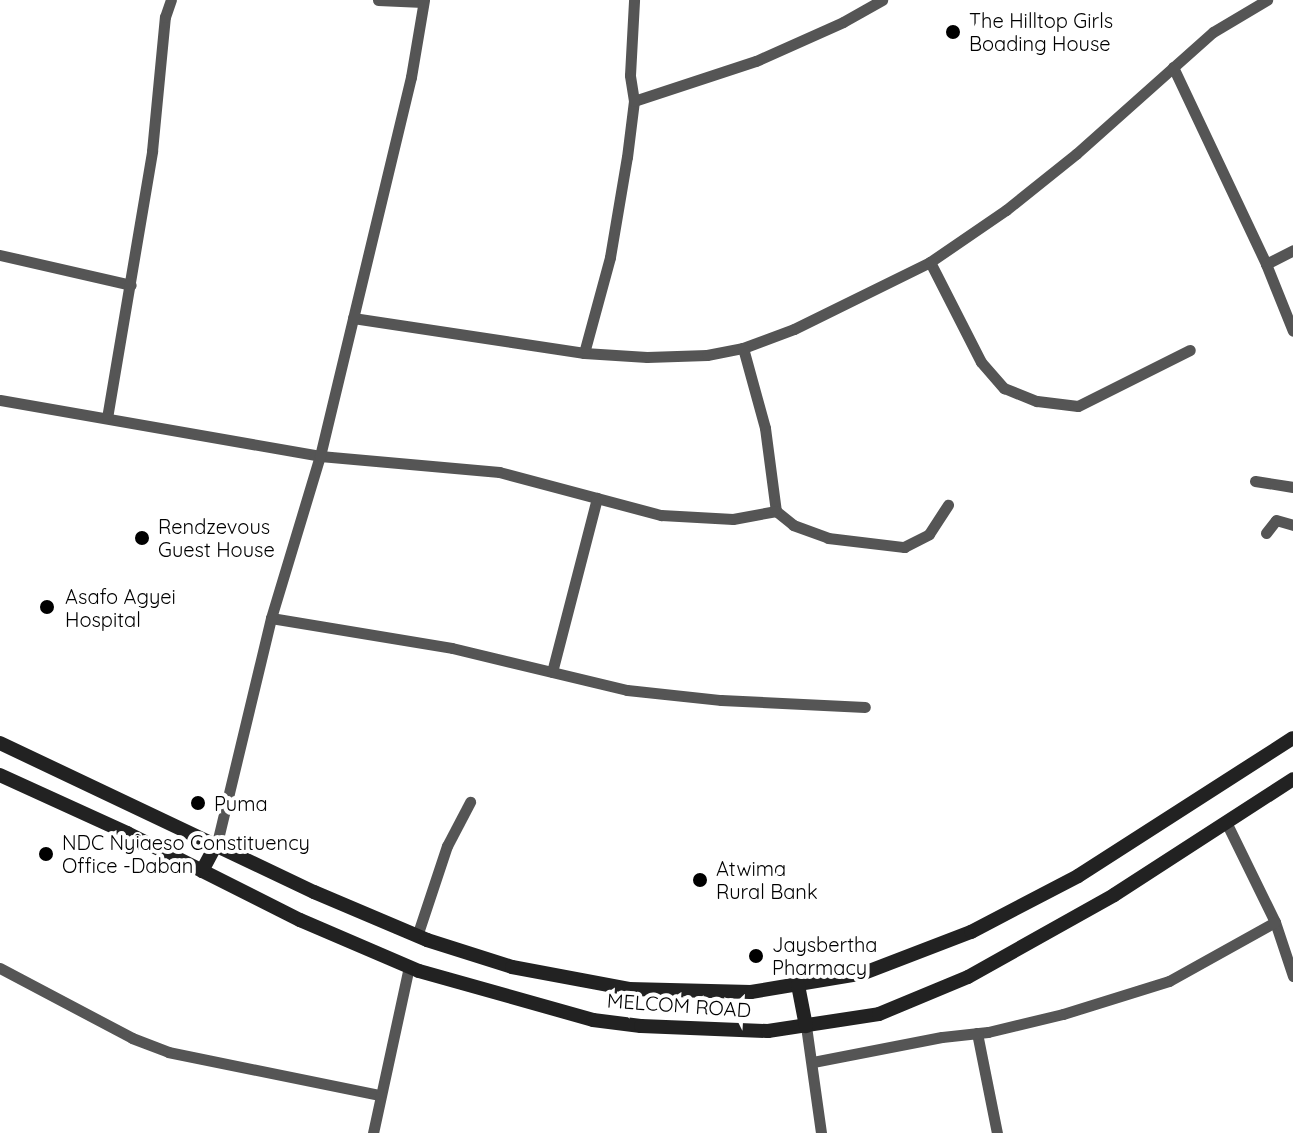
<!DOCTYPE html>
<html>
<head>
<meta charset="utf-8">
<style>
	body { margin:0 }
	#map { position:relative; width:1293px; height:1133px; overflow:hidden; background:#fff; font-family:Quicksand,sans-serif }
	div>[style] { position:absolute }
	.minor>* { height:11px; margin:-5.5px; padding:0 5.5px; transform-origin:5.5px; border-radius:5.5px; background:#555 }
	.secondary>* { height:14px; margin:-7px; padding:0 7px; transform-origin:7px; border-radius:7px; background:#222 }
	.dots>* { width:22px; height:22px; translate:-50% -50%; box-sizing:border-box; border:4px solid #fff; border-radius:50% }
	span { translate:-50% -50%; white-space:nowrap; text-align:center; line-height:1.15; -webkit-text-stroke:8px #fff; paint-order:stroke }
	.poi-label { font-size:20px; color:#000 }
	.left { translate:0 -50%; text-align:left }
	.street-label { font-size:20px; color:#000 }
</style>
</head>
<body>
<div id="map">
	<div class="minor">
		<div style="left:378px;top:0;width:45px;rotate:2.5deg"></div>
		<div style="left:1173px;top:67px;width:218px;rotate:64.7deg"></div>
		<div style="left:1266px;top:264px;width:72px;rotate:68.1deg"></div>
		<div style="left:634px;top:101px;width:128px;rotate:-18.2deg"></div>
		<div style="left:756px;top:61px;width:95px;rotate:-24.1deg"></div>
		<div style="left:843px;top:22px;width:45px;rotate:-29.4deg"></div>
		<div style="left:0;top:255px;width:134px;rotate:12.9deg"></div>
		<div style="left:930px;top:262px;width:112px;rotate:63deg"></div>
		<div style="left:981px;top:362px;width:35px;rotate:49deg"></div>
		<div style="left:1004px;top:388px;width:35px;rotate:22deg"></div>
		<div style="left:1037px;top:401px;width:41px;rotate:7deg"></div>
		<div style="left:1078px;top:406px;width:125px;rotate:-26.6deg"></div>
		<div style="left:1266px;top:264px;width:30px;rotate:-27deg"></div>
		<div style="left:353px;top:318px;width:234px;rotate:8.6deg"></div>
		<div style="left:584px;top:353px;width:63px;rotate:3.6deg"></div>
		<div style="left:647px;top:357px;width:60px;rotate:-1.9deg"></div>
		<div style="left:707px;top:355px;width:37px;rotate:-11deg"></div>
		<div style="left:743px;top:348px;width:54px;rotate:-20.4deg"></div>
		<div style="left:794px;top:329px;width:152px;rotate:-26.2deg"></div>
		<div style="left:930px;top:262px;width:92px;rotate:-34.4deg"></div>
		<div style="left:1006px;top:210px;width:90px;rotate:-38.7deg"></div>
		<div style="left:1076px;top:154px;width:183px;rotate:-41.7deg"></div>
		<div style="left:1213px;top:32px;width:63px;rotate:-30.7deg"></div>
		<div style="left:743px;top:348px;width:83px;rotate:74.6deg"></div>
		<div style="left:765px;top:428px;width:84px;rotate:82.5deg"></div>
		<div style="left:776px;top:511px;width:22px;rotate:39deg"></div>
		<div style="left:793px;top:525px;width:37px;rotate:20deg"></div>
		<div style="left:828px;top:538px;width:77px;rotate:6.8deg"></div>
		<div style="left:904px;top:547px;width:28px;rotate:-27deg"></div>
		<div style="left:929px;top:534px;width:35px;rotate:-57deg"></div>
		<div style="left:584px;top:353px;width:99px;rotate:-74.8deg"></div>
		<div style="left:610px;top:257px;width:101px;rotate:-80.4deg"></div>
		<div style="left:627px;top:157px;width:56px;rotate:-82.9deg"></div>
		<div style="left:634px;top:101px;width:26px;rotate:-99deg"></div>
		<div style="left:630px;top:75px;width:75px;rotate:-86.9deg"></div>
		<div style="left:0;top:400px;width:325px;rotate:9.9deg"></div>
		<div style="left:320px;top:456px;width:180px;rotate:5.1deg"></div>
		<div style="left:499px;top:472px;width:168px;rotate:14.9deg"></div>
		<div style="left:661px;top:515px;width:72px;rotate:3.2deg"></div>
		<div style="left:733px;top:519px;width:44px;rotate:-10.5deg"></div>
		<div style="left:107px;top:418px;width:271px;rotate:-80.4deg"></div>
		<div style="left:152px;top:151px;width:135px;rotate:-84.5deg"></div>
		<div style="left:165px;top:17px;width:18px;rotate:-71deg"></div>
		<div style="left:1255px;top:481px;width:38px;rotate:9deg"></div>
		<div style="left:1266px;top:533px;width:16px;rotate:-52deg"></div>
		<div style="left:1276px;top:520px;width:18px;rotate:16deg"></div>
		<div style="left:271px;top:618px;width:183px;rotate:9.4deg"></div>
		<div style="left:452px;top:648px;width:180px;rotate:13.5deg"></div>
		<div style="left:627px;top:690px;width:95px;rotate:6.1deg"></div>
		<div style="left:721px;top:700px;width:144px;rotate:2.8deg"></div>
		<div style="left:552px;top:672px;width:180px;rotate:-75.5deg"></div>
		<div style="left:1226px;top:822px;width:111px;rotate:63.9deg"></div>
		<div style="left:1275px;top:922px;width:57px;rotate:71.6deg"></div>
		<div style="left:217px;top:843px;width:231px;rotate:-76.5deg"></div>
		<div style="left:271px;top:618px;width:169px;rotate:-73.2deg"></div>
		<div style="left:320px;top:456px;width:390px;rotate:-76.5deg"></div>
		<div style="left:411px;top:77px;width:78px;rotate:-80.4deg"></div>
		<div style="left:417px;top:936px;width:95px;rotate:-71.6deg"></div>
		<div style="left:447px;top:846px;width:50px;rotate:-62.4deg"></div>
		<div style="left:0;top:968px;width:149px;rotate:27.9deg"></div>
		<div style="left:132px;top:1038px;width:39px;rotate:21deg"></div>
		<div style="left:168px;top:1052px;width:215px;rotate:11.5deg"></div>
		<div style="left:806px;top:1026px;width:108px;rotate:82deg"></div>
		<div style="left:977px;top:1033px;width:102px;rotate:78.7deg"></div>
		<div style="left:813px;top:1062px;width:131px;rotate:-11deg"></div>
		<div style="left:942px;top:1037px;width:46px;rotate:-6.2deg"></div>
		<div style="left:988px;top:1032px;width:77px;rotate:-13.5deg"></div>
		<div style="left:1063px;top:1014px;width:111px;rotate:-17.3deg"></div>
		<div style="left:1169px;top:981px;width:121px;rotate:-29.1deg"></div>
		<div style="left:373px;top:1133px;width:170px;rotate:-77.8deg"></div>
	</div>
	<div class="secondary">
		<div style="left:0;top:743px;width:348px;rotate:25.4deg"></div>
		<div style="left:314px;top:892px;width:123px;rotate:23deg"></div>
		<div style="left:427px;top:940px;width:89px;rotate:17.6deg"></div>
		<div style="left:512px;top:967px;width:119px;rotate:10.6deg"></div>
		<div style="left:629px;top:989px;width:122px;rotate:1.4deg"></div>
		<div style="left:751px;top:992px;width:115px;rotate:-9.5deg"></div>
		<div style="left:864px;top:973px;width:115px;rotate:-21deg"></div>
		<div style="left:971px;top:932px;width:121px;rotate:-27.6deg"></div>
		<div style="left:1078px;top:876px;width:255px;rotate:-32.7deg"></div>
		<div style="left:0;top:775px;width:140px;rotate:24.5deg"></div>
		<div style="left:127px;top:833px;width:194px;rotate:26.7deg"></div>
		<div style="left:300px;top:920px;width:129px;rotate:23.2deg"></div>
		<div style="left:419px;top:971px;width:181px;rotate:15.7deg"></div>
		<div style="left:593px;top:1020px;width:48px;rotate:7.1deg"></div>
		<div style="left:641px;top:1026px;width:127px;rotate:2.3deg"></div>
		<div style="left:768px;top:1031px;width:112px;rotate:-8.7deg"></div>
		<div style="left:879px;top:1014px;width:96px;rotate:-22.6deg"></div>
		<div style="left:968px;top:977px;width:167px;rotate:-29.3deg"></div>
		<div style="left:1114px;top:895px;width:213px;rotate:-32.9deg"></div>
		<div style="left:202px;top:871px;width:32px;rotate:-62deg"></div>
		<div style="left:798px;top:985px;width:42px;rotate:79deg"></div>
	</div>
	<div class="dots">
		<div style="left:953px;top:32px;background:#000"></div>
		<div style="left:142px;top:538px;background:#000"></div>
		<div style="left:47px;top:607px;background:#000"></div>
		<div style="left:198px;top:803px;background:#000"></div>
		<div style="left:46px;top:854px;background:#000"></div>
		<div style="left:700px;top:880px;background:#000"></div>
		<div style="left:756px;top:956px;background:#000"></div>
	</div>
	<div class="poi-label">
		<span class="left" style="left:969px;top:32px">The Hilltop Girls<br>Boading House</span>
		<span class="left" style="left:158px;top:538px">Rendzevous<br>Guest House</span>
		<span class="left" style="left:65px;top:608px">Asafo Agyei<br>Hospital</span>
		<span class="left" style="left:214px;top:803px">Puma</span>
		<span class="left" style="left:62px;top:854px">NDC Nyiaeso Constituency<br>Office -Daban</span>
		<span class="left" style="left:716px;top:880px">Atwima<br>Rural Bank</span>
		<span class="left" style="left:772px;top:956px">Jaysbertha<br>Pharmacy</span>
	</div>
	<div class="street-label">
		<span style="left:679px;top:1005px;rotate:4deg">MELCOM ROAD</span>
	</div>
</div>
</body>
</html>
